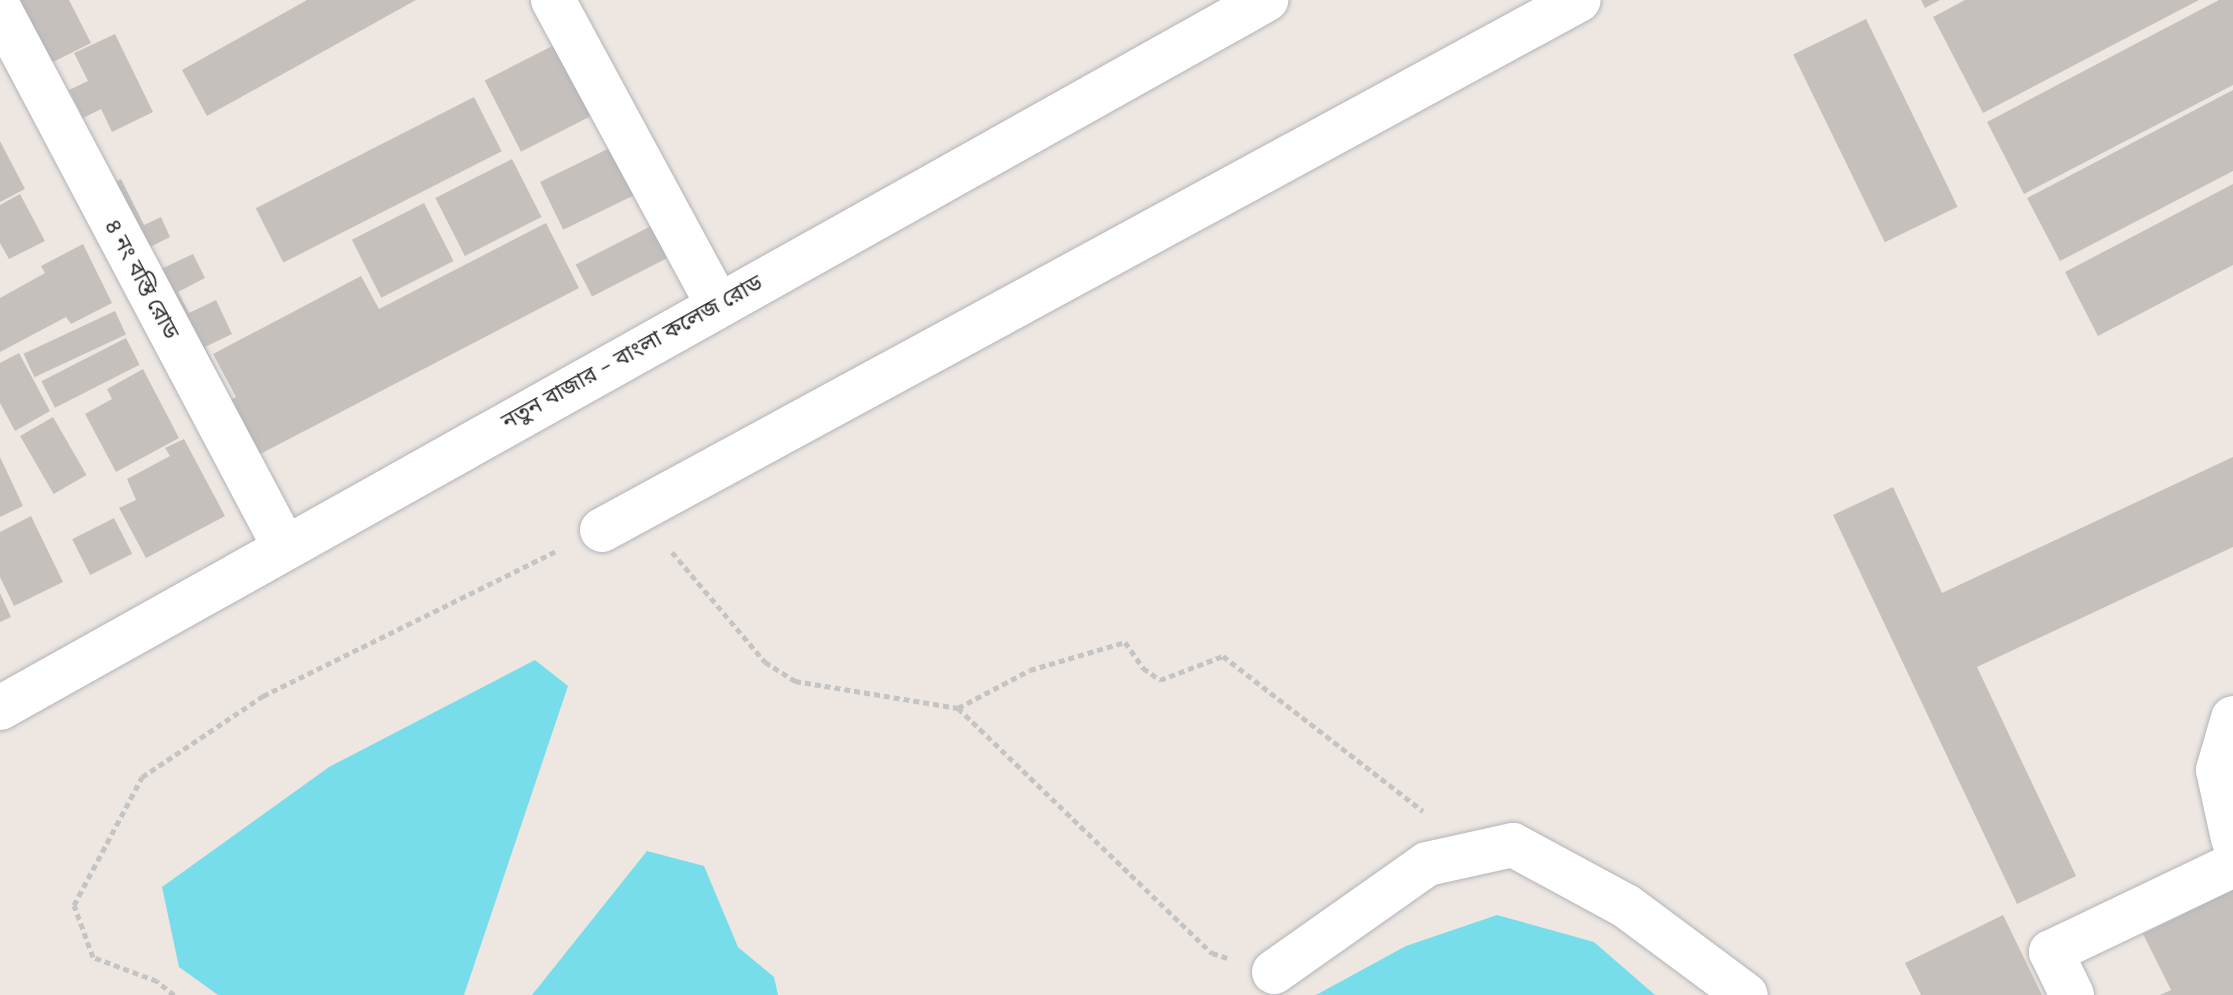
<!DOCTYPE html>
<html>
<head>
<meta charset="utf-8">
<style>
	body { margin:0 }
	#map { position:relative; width:2233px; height:995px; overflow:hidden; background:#eee6e0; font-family:"DM Sans","Noto Sans Bengali",sans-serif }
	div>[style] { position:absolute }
	.water>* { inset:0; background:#78ddea }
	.building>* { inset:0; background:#c6c0bc; transform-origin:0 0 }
	.path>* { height:5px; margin-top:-2.5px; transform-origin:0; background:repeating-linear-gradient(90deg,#c4c4c4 0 6px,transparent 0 10px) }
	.roads { filter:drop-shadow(0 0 2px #b0b4bc) drop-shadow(0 0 2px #b0b4bc) }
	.minor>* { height:44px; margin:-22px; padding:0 22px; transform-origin:22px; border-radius:22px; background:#fff }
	span { translate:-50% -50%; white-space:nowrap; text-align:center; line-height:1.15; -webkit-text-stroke:6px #fff; paint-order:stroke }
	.street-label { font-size:22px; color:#2d2d2d }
</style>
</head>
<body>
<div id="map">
	<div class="water">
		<div style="clip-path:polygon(535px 660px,568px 686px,464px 995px,218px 995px,179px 967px,162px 887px,329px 767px)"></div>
		<div style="clip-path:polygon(647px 851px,704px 866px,738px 947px,774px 977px,778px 995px,532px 995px)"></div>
		<div style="clip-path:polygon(1497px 915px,1594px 942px,1655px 995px,1316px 995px,1406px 946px)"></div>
	</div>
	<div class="building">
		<div style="clip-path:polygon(3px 0,69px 0,91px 43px,39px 69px)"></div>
		<div style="clip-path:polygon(307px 0,416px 0,207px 116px,182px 70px)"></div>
		<div style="clip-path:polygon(1921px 0,1940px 0,1925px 8px)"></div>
		<div style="clip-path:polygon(1965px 0,2199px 0,1983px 113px,1933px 17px)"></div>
		<div style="clip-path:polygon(2219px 0,2233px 0,2233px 85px,2024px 194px,1987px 122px)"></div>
		<div style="left:1866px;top:19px;width:209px;height:81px;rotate:64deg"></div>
		<div style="clip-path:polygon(115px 34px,153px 112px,112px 132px,101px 109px,83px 118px,69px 90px,88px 81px,74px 53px)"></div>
		<div style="left:564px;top:40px;width:80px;height:89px;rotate:63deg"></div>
		<div style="clip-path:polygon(2233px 90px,2233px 171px,2060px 261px,2027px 198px)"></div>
		<div style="left:474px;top:97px;width:61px;height:245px;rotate:63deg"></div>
		<div style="clip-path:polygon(0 141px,25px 189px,0 202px)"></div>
		<div style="left:620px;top:143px;width:53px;height:89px;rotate:64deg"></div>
		<div style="left:512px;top:159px;width:65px;height:86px;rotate:63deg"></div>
		<div style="clip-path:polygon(121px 179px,144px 225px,161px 217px,170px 237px,150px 247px,161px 269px,193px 254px,205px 278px,178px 292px,189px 313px,216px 300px,232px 334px,205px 347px,228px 394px,93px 193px)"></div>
		<div style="clip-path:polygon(2233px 184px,2233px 265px,2098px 336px,2065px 272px)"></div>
		<div style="clip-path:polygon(20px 194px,45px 241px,9px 259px,0 243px,0 205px)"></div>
		<div style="left:424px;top:203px;width:65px;height:81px;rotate:63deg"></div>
		<div style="clip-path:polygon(546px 223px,579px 288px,243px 463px,214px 409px,236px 397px,213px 354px,361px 276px,379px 309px)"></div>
		<div style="left:655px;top:224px;width:36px;height:89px;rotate:63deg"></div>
		<div style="clip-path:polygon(83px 244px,112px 303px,71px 324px,66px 317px,0 352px,0 298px,45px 273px,41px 266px)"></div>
		<div style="left:115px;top:311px;width:26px;height:101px;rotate:65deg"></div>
		<div style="left:126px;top:338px;width:30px;height:95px;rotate:63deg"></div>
		<div style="clip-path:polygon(19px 353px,50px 411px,15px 431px,0 403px,0 363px)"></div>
		<div style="clip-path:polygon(143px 369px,179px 438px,116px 472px,85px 414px,112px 399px,107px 389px)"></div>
		<div style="left:53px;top:417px;width:67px;height:38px;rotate:60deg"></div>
		<div style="clip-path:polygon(184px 439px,225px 516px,146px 558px,119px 508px,136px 500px,127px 479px,170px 456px,165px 448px)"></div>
		<div style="clip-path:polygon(0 457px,23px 506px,0 517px)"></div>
		<div style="clip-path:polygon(2233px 457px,2233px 547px,1977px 667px,2076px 876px,2017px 904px,1833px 515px,1893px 487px,1942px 593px)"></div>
		<div style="clip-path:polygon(31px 516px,63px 582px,14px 606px,0 577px,0 532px)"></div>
		<div style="left:114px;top:518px;width:40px;height:47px;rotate:63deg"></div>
		<div style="clip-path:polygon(0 593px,11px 617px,0 622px)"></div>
		<div style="clip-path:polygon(2233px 890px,2233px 995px,2160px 995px,2171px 990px,2143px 934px)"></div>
		<div style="clip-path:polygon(2003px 915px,2042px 995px,1921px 995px,1905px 963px)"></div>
	</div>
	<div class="path">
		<div style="left:672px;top:552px;width:144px;rotate:49.8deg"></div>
		<div style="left:765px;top:662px;width:36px;rotate:32deg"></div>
		<div style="left:795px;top:681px;width:165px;rotate:9.4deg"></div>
		<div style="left:958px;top:708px;width:353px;rotate:44deg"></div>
		<div style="left:1212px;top:953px;width:16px;rotate:18deg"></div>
		<div style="left:958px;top:708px;width:81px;rotate:-27.8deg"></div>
		<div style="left:1030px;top:670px;width:99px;rotate:-16.4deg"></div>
		<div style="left:1125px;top:642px;width:32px;rotate:55deg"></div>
		<div style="left:1143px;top:668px;width:21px;rotate:35deg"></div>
		<div style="left:1160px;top:680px;width:67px;rotate:-20.9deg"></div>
		<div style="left:1223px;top:656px;width:253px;rotate:37.8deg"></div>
		<div style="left:174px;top:995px;width:22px;rotate:-141deg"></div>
		<div style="left:157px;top:981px;width:68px;rotate:-159.4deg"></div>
		<div style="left:93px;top:957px;width:55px;rotate:-110.1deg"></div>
		<div style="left:74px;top:905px;width:145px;rotate:-62deg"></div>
		<div style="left:142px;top:777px;width:146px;rotate:-33.8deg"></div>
		<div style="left:263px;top:696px;width:327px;rotate:-26.3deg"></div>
	</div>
	<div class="roads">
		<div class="minor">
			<div style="left:553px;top:0;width:345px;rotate:61.6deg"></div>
			<div style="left:0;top:10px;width:609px;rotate:62.09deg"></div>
			<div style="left:602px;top:530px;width:1111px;rotate:-28.48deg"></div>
			<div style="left:0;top:708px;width:1451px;rotate:-29.22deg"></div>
			<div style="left:2233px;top:718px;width:54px;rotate:106.1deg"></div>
			<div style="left:2218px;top:770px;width:71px;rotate:77.7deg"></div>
			<div style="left:1274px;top:972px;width:187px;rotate:-35.2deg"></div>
			<div style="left:1427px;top:864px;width:88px;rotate:-12.5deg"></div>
			<div style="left:1513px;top:845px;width:128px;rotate:28.4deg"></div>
			<div style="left:1626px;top:906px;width:149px;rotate:36.6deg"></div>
			<div style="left:2072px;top:995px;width:48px;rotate:-116deg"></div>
			<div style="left:2051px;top:952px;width:202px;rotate:-25.5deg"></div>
		</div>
	</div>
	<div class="street-label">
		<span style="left:142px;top:279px;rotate:62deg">৪ নং বস্তি রোড</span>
		<span style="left:632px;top:352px;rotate:-29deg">নতুন বাজার - বাংলা কলেজ রোড</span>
	</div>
</div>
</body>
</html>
